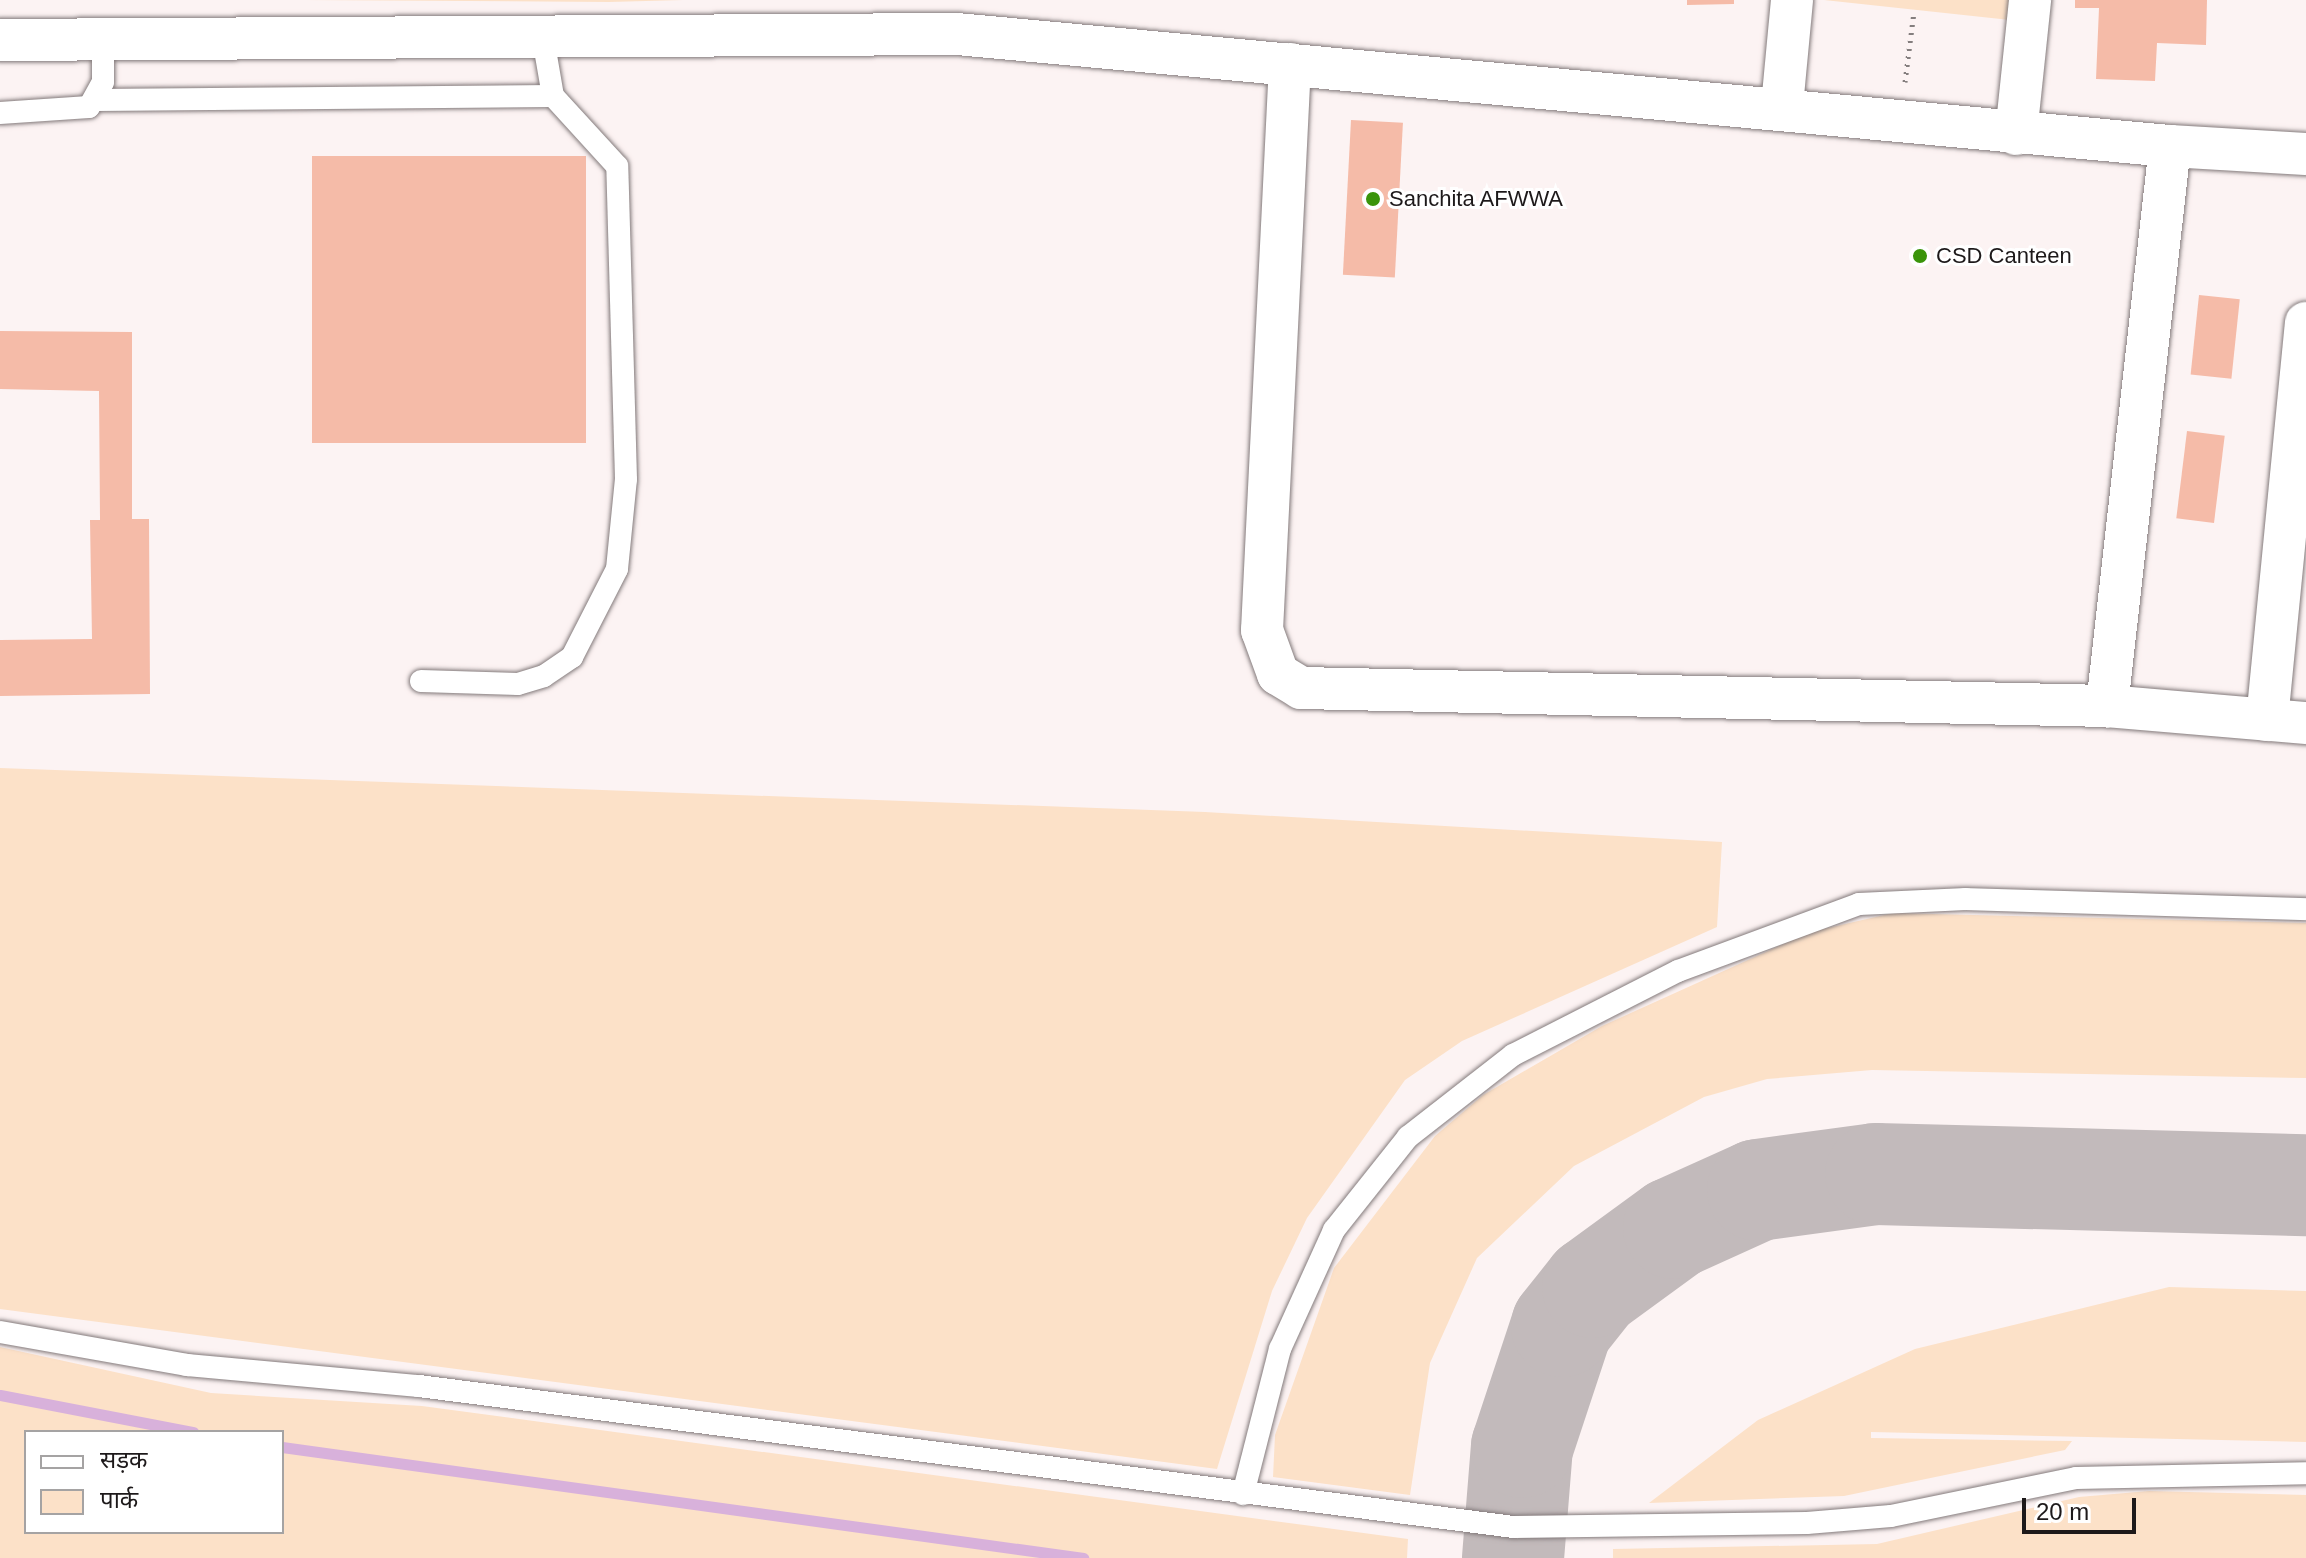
<!DOCTYPE html>
<html>
<head>
<meta charset="utf-8">
<style>
	body { margin:0 }
	#map { position:relative; width:2306px; height:1558px; overflow:hidden; background:#fcf3f3; font-family:Helvetica,"Noto Sans Devanagari",sans-serif }
	div>[style] { position:absolute }
	.green>* { inset:0; background:#fce1c8 }
	.stream>* { height:11px; margin:-5.5px; padding:0 5.5px; transform-origin:5.5px; border-radius:5.5px; background:#d8b1db }
	.taxiway>* { height:102px; margin:-51px; padding:0 51px; transform-origin:51px; border-radius:51px; background:#c2babb }
	.building>* { inset:0; background:#f5bba8; transform-origin:0 0 }
	.path>* { height:5px; margin-top:-2.5px; transform-origin:0; background:repeating-linear-gradient(90deg,#847e7e 0 2px,transparent 0 8px) }
	.roads { filter:drop-shadow(0 0 2px #837a7b) drop-shadow(0 0 2px #837a7b) }
	.service>* { height:22px; margin:-11px; padding:0 11px; transform-origin:11px; border-radius:11px; background:#fff }
	.minor>* { height:42px; margin:-21px; padding:0 21px; transform-origin:21px; border-radius:21px; background:#fff }
	.dots>* { width:22px; height:22px; translate:-50% -50%; box-sizing:border-box; border:4px solid #fff; border-radius:50% }
	span { translate:-50% -50%; white-space:nowrap; text-align:center; line-height:1.15; -webkit-text-stroke:6px #fff; paint-order:stroke }
	.poi-label { font-size:22px; color:#1d191a }
	.left { translate:0 -50%; text-align:left }
	.legend { position:absolute; left:24px; top:1430px; width:260px; height:104px; box-sizing:border-box; background:#fff; border:2px solid #a5a3a3; margin:0; padding:10px 14px; list-style:none; font-size:24px; color:#1d191a }
	.legend li { display:flex; align-items:center; gap:16px; height:40px }
	.legend b { width:40px; border:2px solid #a5a3a3 }
	.scale { position:absolute; left:2022px; top:1498px; width:114px; height:36px; box-sizing:border-box; border:4px solid #1d191a; border-top:0; padding-left:10px; font-size:24px; line-height:28px; white-space:nowrap; color:#1d191a; -webkit-text-stroke:6px #fff; paint-order:stroke }
</style>
</head>
<body>
<div id="map">
	<div class="green">
		<div style="clip-path:polygon(305px 0,683px 0,609px 2px)"></div>
		<div style="clip-path:polygon(1824px 0,2012px 0,2010px 20px)"></div>
		<div style="clip-path:polygon(0 768px,1205px 812px,1722px 842px,1717px 927px,1462px 1041px,1405px 1080px,1307px 1218px,1272px 1291px,1217px 1469px,0 1309px)"></div>
		<div style="clip-path:polygon(1893px 913px,2306px 923px,2306px 1078px,1872px 1070px,1767px 1079px,1704px 1097px,1574px 1166px,1477px 1258px,1430px 1363px,1410px 1495px,1273px 1477px,1275px 1435px,1334px 1268px,1435px 1136px,1483px 1095px,1602px 1026px,1810px 932px)"></div>
		<div style="clip-path:polygon(2169px 1287px,2306px 1291px,2306px 1442px,1871px 1432px,1871px 1438px,2072px 1441px,2065px 1450px,1844px 1496px,1649px 1503px,1758px 1420px,1915px 1349px)"></div>
		<div style="clip-path:polygon(evenodd,0 1347px,211px 1393px,422px 1406px,1408px 1539px,1407px 1558px,0 1558px,0 1347px,26px 1432px,282px 1432px,282px 1532px,26px 1532px,26px 1432px)"></div>
		<div style="clip-path:polygon(2149px 1491px,2306px 1495px,2306px 1558px,1613px 1558px,1613px 1549px,1877px 1544px,2079px 1497px)"></div>
	</div>
	<div class="stream">
		<div style="left:0;top:1395px;width:197px;rotate:10.9deg"></div>
		<div style="left:282px;top:1447px;width:809px;rotate:7.89deg"></div>
	</div>
	<div class="taxiway">
		<div style="left:1513px;top:1558px;width:111px;rotate:-85.4deg"></div>
		<div style="left:1522px;top:1447px;width:127px;rotate:-71.7deg"></div>
		<div style="left:1562px;top:1326px;width:50px;rotate:-51.5deg"></div>
		<div style="left:1593px;top:1287px;width:100px;rotate:-36.1deg"></div>
		<div style="left:1674px;top:1228px;width:92px;rotate:-24.3deg"></div>
		<div style="left:1758px;top:1190px;width:119px;rotate:-7.7deg"></div>
		<div style="left:1876px;top:1174px;width:430px;rotate:1.5deg"></div>
	</div>
	<div class="building">
		<div style="clip-path:polygon(1687px 0,1734px 0,1734px 4px,1687px 5px)"></div>
		<div style="clip-path:polygon(2075px 0,2207px 0,2206px 45px,2157px 43px,2155px 81px,2096px 79px,2099px 8px,2075px 8px)"></div>
		<div style="left:1351px;top:120px;width:52px;height:155px;rotate:3deg"></div>
		<div style="left:312px;top:156px;width:274px;height:287px"></div>
		<div style="left:2199px;top:295px;width:41px;height:80px;rotate:6deg"></div>
		<div style="clip-path:polygon(0 331px,132px 332px,132px 519px,149px 519px,150px 694px,0 696px,0 640px,92px 639px,90px 520px,100px 520px,99px 391px,0 389px)"></div>
		<div style="left:2187px;top:431px;width:38px;height:88px;rotate:7deg"></div>
	</div>
	<div class="path">
		<div style="left:1905px;top:82px;width:71px;rotate:-82.7deg"></div>
	</div>
	<div class="roads">
		<div class="service">
			<div style="left:96px;top:100px;width:457px;rotate:-0.5deg"></div>
			<div style="left:0;top:113px;width:89px;rotate:-3.9deg"></div>
			<div style="left:89px;top:107px;width:29px;rotate:-61deg"></div>
			<div style="left:103px;top:82px;width:41px;rotate:-90deg"></div>
			<div style="left:421px;top:681px;width:97px;rotate:1.8deg"></div>
			<div style="left:518px;top:684px;width:27px;rotate:-17deg"></div>
			<div style="left:544px;top:676px;width:34px;rotate:-34deg"></div>
			<div style="left:572px;top:657px;width:99px;rotate:-62.9deg"></div>
			<div style="left:617px;top:569px;width:90px;rotate:-84.3deg"></div>
			<div style="left:626px;top:479px;width:313px;rotate:-91.6deg"></div>
			<div style="left:617px;top:166px;width:95px;rotate:-132.4deg"></div>
			<div style="left:553px;top:96px;width:59px;rotate:-99.8deg"></div>
			<div style="left:0;top:1332px;width:190px;rotate:10deg"></div>
			<div style="left:187px;top:1365px;width:233px;rotate:5.2deg"></div>
			<div style="left:419px;top:1386px;width:1104px;rotate:7.34deg"></div>
			<div style="left:1514px;top:1527px;width:293px;rotate:-0.8deg"></div>
			<div style="left:1807px;top:1523px;width:84px;rotate:-4.8deg"></div>
			<div style="left:1891px;top:1516px;width:189px;rotate:-11.6deg"></div>
			<div style="left:2076px;top:1478px;width:230px;rotate:-1.2deg"></div>
			<div style="left:1243px;top:1494px;width:150px;rotate:-75.7deg"></div>
			<div style="left:1280px;top:1349px;width:131px;rotate:-65.6deg"></div>
			<div style="left:1334px;top:1230px;width:119px;rotate:-51.5deg"></div>
			<div style="left:1408px;top:1137px;width:133px;rotate:-38deg"></div>
			<div style="left:1513px;top:1055px;width:185px;rotate:-27deg"></div>
			<div style="left:1678px;top:971px;width:193px;rotate:-20.3deg"></div>
			<div style="left:1859px;top:904px;width:107px;rotate:-2.7deg"></div>
			<div style="left:1966px;top:899px;width:340px;rotate:1.7deg"></div>
		</div>
		<div class="minor">
			<div style="left:0;top:40px;width:957px;rotate:-0.36deg"></div>
			<div style="left:957px;top:34px;width:1218px;rotate:5.28deg"></div>
			<div style="left:2170px;top:146px;width:564px;rotate:96.42deg"></div>
			<div style="left:2107px;top:706px;width:200px;rotate:4.9deg"></div>
			<div style="left:1290px;top:64px;width:567px;rotate:92.83deg"></div>
			<div style="left:1262px;top:630px;width:47px;rotate:70deg"></div>
			<div style="left:1278px;top:674px;width:27px;rotate:31deg"></div>
			<div style="left:1301px;top:688px;width:806px;rotate:1.28deg"></div>
			<div style="left:1782px;top:106px;width:106px;rotate:-84.6deg"></div>
			<div style="left:2016px;top:134px;width:135px;rotate:-84deg"></div>
			<div style="left:2170px;top:146px;width:136px;rotate:3.4deg"></div>
			<div style="left:2267px;top:720px;width:399px;rotate:-84.4deg"></div>
		</div>
	</div>
	<div class="dots">
		<div style="left:1373px;top:199px;background:#3a940a"></div>
		<div style="left:1920px;top:256px;background:#3a940a"></div>
	</div>
	<div class="poi-label">
		<span class="left" style="left:1389px;top:199px">Sanchita AFWWA</span>
		<span class="left" style="left:1936px;top:256px">CSD Canteen</span>
	</div>
	<ul class="legend">
	<li><b style="height:10px;background:#fff"></b>सड़क</li>
	<li><b style="height:22px;background:#fce1c8"></b>पार्क</li>
	</ul>
	<div class="scale">20 m</div>
</div>
</body>
</html>
